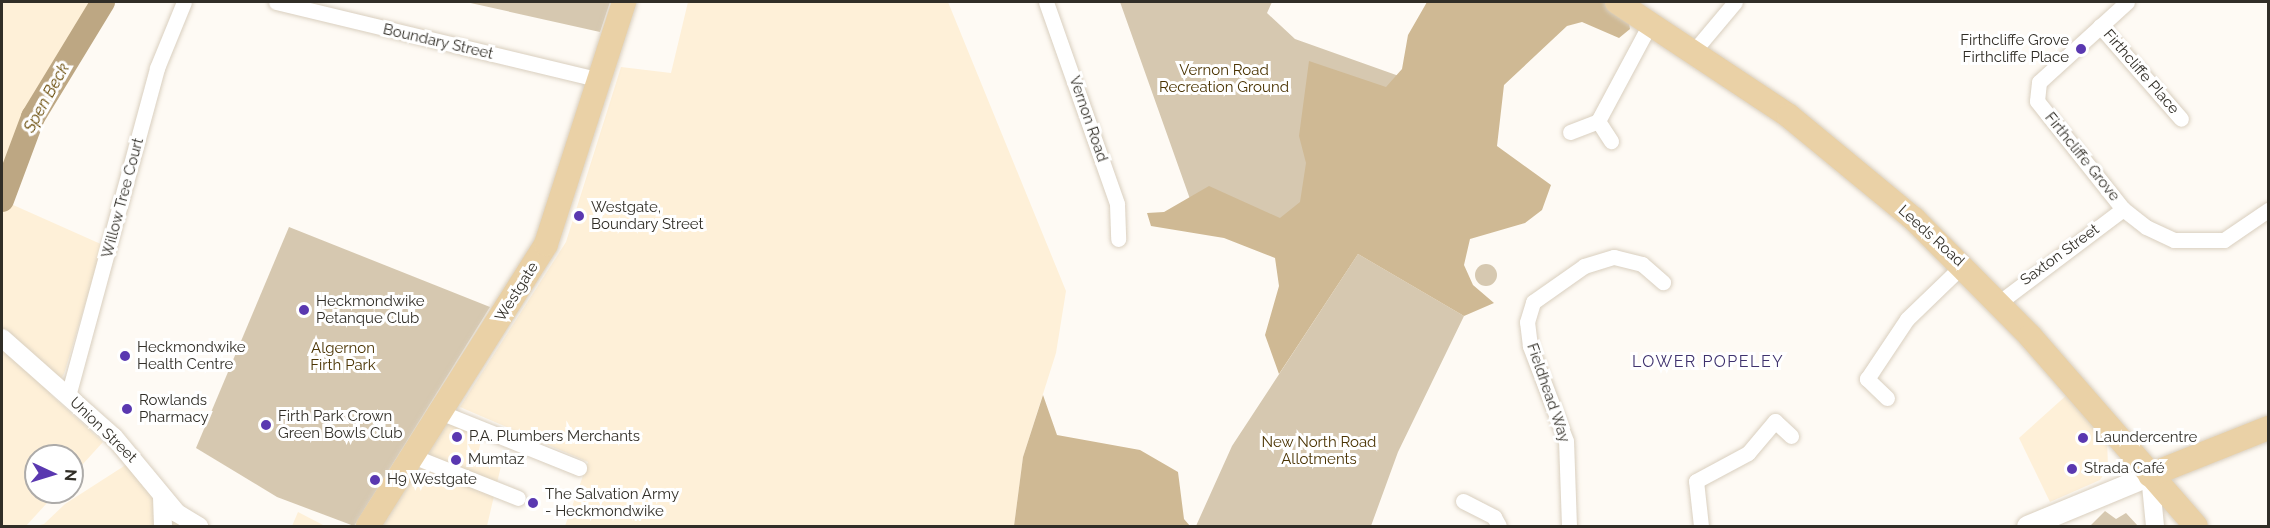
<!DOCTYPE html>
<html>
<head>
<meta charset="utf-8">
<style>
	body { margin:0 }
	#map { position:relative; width:2270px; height:528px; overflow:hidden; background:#fefaf4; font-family:Raleway,sans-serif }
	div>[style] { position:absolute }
	.built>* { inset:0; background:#fef0d8 }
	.green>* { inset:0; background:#d6c8b0 }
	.round { border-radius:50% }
	.forest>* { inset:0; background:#cfb994 }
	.river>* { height:24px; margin:-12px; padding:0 12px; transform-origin:12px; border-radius:12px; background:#bda783 }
	.roads { filter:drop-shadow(0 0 2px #d9cfbf) drop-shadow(0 0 2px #d9cfbf) }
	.minor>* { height:15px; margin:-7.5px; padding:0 7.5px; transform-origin:7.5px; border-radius:7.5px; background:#fff }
	.tertiary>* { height:18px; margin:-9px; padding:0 9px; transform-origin:9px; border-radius:9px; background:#fff }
	.secondary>* { height:21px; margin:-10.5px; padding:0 10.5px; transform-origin:10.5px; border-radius:10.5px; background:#fff }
	.primary>* { height:24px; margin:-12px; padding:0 12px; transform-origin:12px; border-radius:12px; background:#ead1a6 }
	.dots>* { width:16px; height:16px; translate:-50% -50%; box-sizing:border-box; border:3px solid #fff; border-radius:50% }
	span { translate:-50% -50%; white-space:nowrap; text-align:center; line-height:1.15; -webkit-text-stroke:6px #fff; paint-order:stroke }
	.poi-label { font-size:15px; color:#312e27 }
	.right { translate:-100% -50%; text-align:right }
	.left { translate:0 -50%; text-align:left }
	.street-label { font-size:15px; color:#312e27 }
	.park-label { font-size:15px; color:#4b3403 }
	.water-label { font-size:16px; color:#674905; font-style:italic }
	.neighbourhood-label { font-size:16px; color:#3f326e; letter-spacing:1.5px }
	.frame { position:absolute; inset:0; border:3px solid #312e27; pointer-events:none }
	.north { position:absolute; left:24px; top:444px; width:60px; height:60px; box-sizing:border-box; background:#fff; border:2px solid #adaba9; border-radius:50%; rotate:94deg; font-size:16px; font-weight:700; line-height:24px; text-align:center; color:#312e27 }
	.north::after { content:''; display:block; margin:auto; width:21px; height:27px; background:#5a38b0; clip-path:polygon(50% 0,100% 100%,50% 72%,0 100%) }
</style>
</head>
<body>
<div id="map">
	<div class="built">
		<div style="clip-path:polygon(2px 2px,92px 2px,52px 68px,2px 175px)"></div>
		<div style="clip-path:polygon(688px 2px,948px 2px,1066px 291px,1056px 353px,1023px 457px,1014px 526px,565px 526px,588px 462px,460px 407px,566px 242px,621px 67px,671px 73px)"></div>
		<div style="clip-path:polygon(2px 200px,103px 245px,64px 374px,50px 394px,103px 442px,72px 476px,72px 456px,36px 456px,36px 492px,57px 492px,26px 526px,2px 526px)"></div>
		<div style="clip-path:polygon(2069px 393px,2107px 439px,2108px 467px,2100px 480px,2050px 502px,2019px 438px)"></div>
		<div style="clip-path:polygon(443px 418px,482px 436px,478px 454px,501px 466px,487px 526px,377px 526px)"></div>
		<div style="clip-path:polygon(135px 459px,199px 526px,35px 526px,44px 524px,65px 504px)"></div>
		<div style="clip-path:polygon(298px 512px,325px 526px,292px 526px)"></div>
	</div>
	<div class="green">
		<div style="clip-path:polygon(466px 2px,610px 2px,600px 32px)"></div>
		<div style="clip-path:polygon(1120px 2px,1272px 2px,1267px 13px,1295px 39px,1413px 81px,1314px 252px,1190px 199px)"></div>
		<div style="clip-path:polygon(289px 227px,490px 307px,354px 526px,277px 497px,196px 448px)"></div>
		<div style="clip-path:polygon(1358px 254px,1464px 316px,1398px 452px,1371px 526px,1196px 526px,1232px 446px)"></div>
		<div class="round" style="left:1475px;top:264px;width:22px;height:22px"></div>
		<div style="clip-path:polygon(2105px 511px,2116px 519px,2126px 513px,2138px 526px,2090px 526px)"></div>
	</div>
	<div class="forest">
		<div style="clip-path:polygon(1427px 2px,1605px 2px,1628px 16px,1630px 29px,1619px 38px,1582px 22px,1567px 26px,1504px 85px,1497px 146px,1551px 185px,1542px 210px,1525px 223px,1470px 239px,1464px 265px,1473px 285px,1494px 303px,1464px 316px,1358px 254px,1279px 374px,1265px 335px,1279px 286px,1275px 258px,1224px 238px,1151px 226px,1147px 213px,1164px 212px,1209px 186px,1280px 218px,1300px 202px,1306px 163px,1299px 136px,1309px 61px,1386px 87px,1402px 69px,1408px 35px)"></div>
		<div style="clip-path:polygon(1043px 395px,1057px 435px,1140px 450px,1178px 472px,1184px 519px,1190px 526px,1014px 526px,1023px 457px)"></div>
	</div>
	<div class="river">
		<div style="left:2px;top:200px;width:89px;rotate:-69.5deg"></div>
		<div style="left:33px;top:117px;width:135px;rotate:-58.7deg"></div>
	</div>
	<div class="roads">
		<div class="minor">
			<div style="left:276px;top:2px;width:333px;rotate:13.5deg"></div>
			<div style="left:1046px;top:2px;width:214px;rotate:70.6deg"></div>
			<div style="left:1117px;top:204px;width:35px;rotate:88deg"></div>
			<div style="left:2127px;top:2px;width:119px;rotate:137.7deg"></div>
			<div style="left:2039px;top:82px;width:19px;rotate:96deg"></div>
			<div style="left:2037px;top:101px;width:138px;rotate:51.5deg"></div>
			<div style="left:2123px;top:209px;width:29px;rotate:38deg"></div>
			<div style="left:2146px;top:227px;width:31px;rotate:25deg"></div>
			<div style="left:2174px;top:240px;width:50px"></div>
			<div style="left:2224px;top:240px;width:53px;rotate:-34.3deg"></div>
			<div style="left:2100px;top:26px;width:123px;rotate:48.9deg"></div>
			<div style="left:1693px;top:52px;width:65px;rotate:-50deg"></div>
			<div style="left:1598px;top:121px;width:24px;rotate:57deg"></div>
			<div style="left:1570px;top:132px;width:30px;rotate:-21deg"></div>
			<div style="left:1598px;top:121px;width:110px;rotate:-61.8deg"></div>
			<div style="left:1997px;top:304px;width:158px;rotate:-37deg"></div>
			<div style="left:68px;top:396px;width:340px;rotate:-74.8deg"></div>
			<div style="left:157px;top:68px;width:71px;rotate:-67.8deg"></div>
			<div style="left:1887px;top:398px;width:28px;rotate:-136deg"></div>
			<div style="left:1867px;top:379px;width:72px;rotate:-56.3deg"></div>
			<div style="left:1907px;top:319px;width:78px;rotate:-44deg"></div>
			<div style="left:440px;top:412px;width:150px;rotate:21.9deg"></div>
			<div style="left:410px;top:455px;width:116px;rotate:21.7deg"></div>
			<div style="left:1463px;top:501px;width:35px;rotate:27deg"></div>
			<div style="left:1494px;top:517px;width:10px;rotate:61deg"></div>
			<div style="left:1569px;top:526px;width:85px;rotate:-92deg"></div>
			<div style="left:1566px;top:441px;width:102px;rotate:-110.8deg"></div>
			<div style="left:1530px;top:346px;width:24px;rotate:-97deg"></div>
			<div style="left:1527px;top:322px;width:21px;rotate:-73deg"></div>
			<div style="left:1533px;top:302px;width:62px;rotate:-35.2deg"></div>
			<div style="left:1584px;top:266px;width:31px;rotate:-17deg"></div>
			<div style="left:1614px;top:257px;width:29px;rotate:14deg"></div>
			<div style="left:1642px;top:264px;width:28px;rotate:41deg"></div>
			<div style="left:1701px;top:526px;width:45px;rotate:-96.3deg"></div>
			<div style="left:1696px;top:481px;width:59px;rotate:-28.3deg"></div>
			<div style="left:1748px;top:453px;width:42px;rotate:-49.8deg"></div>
			<div style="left:1775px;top:421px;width:22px;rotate:43deg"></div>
		</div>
		<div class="tertiary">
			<div style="left:2px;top:338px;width:149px;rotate:41.5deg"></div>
			<div style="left:114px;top:437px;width:99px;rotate:50.3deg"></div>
			<div style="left:177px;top:513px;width:26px;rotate:31deg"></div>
			<div style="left:2150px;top:475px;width:51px;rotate:84.4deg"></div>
			<div style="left:162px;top:497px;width:29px;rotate:88deg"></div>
		</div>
		<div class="secondary">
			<div style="left:2027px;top:526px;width:133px;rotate:-22.5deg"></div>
		</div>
		<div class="primary">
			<div style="left:1617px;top:2px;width:206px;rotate:33.5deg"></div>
			<div style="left:1789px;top:116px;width:162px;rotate:39.5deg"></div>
			<div style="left:1914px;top:219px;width:165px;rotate:45.2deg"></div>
			<div style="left:2030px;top:336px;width:252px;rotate:48.9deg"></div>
			<div style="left:2150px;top:475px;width:127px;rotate:-21.7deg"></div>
			<div style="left:368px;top:526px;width:333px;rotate:-57.7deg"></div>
			<div style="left:546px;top:244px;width:254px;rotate:-72.1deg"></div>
		</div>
	</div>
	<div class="dots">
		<div style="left:2081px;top:49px;background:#5a38b0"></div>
		<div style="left:579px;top:216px;background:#5a38b0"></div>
		<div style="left:304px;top:310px;background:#5a38b0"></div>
		<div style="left:125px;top:356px;background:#5a38b0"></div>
		<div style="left:127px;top:409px;background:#5a38b0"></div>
		<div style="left:266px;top:425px;background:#5a38b0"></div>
		<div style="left:457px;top:437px;background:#5a38b0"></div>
		<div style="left:2083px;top:438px;background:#5a38b0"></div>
		<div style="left:456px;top:460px;background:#5a38b0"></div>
		<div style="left:2072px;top:469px;background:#5a38b0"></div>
		<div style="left:375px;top:480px;background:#5a38b0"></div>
		<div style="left:533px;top:503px;background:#5a38b0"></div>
	</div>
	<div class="poi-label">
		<span class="right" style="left:2069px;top:49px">Firthcliffe Grove<br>Firthcliffe Place</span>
		<span class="left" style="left:591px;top:216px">Westgate,<br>Boundary Street</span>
		<span class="left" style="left:316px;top:310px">Heckmondwike<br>Petanque Club</span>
		<span class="left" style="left:137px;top:356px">Heckmondwike<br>Health Centre</span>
		<span class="left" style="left:139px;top:409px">Rowlands<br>Pharmacy</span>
		<span class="left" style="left:278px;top:425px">Firth Park Crown<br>Green Bowls Club</span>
		<span class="left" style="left:469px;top:437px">P.A. Plumbers Merchants</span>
		<span class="left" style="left:2095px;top:438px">Laundercentre</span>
		<span class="left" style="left:468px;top:460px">Mumtaz</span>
		<span class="left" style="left:2084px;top:469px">Strada Café</span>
		<span class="left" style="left:387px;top:480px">H9 Westgate</span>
		<span class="left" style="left:545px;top:503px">The Salvation Army<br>- Heckmondwike</span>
	</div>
	<div class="street-label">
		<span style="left:438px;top:42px;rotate:13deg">Boundary Street</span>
		<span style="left:2141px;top:72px;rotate:49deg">Firthcliffe Place</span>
		<span style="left:1088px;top:119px;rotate:71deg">Vernon Road</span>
		<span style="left:2082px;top:157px;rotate:51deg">Firthcliffe Grove</span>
		<span style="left:123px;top:198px;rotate:-75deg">Willow Tree Court</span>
		<span style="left:1931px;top:236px;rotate:42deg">Leeds Road</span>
		<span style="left:2060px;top:255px;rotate:-36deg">Saxton Street</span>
		<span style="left:517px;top:292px;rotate:-58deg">Westgate</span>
		<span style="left:1548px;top:393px;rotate:71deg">Fieldhead Way</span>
		<span style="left:103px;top:430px;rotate:44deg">Union Street</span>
	</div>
	<div class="park-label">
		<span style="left:1224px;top:79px">Vernon Road<br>Recreation Ground</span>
		<span style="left:343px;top:357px">Algernon<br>Firth Park</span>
		<span style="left:1319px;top:451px">New North Road<br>Allotments</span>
	</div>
	<div class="water-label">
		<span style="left:47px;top:98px;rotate:-61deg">Spen Beck</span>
	</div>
	<div class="neighbourhood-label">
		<span style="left:1708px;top:362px">LOWER POPELEY</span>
	</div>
	<div class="frame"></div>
	<div class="north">N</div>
</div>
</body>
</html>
